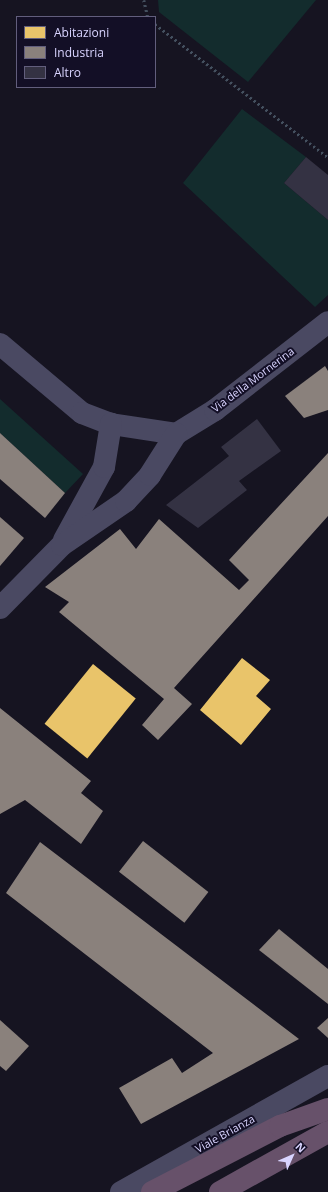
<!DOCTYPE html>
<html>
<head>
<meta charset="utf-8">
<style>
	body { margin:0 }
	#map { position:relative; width:328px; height:1192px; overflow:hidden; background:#161421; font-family:"Open Sans",sans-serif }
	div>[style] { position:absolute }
	.green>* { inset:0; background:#132c2d }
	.homes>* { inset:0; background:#e9c46a; transform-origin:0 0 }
	.industry>* { inset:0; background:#8a817c; transform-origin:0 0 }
	.building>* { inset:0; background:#343243 }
	.path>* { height:2.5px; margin-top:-1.25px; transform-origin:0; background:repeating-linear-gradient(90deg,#44505f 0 2px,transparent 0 5px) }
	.minor>* { height:22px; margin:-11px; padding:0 11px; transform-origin:11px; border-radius:11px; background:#4a4962 }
	.highway>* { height:22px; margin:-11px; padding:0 11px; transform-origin:11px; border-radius:11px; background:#67516a }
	span { translate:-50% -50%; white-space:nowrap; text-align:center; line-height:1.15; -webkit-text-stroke:4px #130f26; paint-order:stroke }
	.street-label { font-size:11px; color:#d9d4ff }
	.legend { position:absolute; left:16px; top:16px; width:140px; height:72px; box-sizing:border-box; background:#130f26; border:1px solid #625e7d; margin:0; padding:5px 7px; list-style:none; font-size:12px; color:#d9d4ff }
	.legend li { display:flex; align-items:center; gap:8px; height:20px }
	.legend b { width:20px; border:1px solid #625e7d }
	.north { position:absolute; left:272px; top:1136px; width:40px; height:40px; -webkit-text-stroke:3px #130f26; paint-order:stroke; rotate:45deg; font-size:11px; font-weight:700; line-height:16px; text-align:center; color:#d9d4ff }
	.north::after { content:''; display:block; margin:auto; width:14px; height:18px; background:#d9d4ff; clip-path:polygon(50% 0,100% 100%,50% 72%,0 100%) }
</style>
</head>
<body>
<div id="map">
	<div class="green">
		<div style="clip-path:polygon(158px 0,316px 0,248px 82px,159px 12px)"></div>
		<div style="clip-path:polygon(242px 109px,306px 157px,284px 183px,328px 220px,328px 295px,315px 307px,183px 183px)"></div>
		<div style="clip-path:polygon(0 399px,83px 474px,65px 493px,0 433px)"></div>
	</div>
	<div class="homes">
		<div style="clip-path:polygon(242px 658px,270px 680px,256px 696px,271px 709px,241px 745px,200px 710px)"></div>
		<div style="left:93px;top:664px;width:55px;height:77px;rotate:39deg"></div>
	</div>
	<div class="industry">
		<div style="clip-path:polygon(325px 366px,328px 371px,328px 410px,304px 418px,285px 396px)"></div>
		<div style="clip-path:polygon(0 433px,65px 493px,45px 518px,0 479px)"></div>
		<div style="clip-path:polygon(328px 453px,328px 516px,174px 688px,192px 704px,158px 740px,142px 725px,164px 699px,59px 612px,69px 602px,45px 587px,120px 529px,136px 549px,159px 519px,239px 590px,249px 580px,229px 560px)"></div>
		<div style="clip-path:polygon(0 517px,24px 538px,0 566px)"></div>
		<div style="clip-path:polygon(0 708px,91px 781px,81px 793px,103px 811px,81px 844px,25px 800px,0 814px)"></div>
		<div style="left:143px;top:841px;width:83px;height:39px;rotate:38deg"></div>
		<div style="clip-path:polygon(40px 842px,299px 1039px,141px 1124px,119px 1088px,172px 1058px,182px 1073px,213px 1053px,6px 893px)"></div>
		<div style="clip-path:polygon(279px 929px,328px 969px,328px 1004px,259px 950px)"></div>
		<div style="clip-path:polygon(328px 1018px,328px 1038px,317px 1028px)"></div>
		<div style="clip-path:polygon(0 1020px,29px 1046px,6px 1071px,0 1066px)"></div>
	</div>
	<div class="building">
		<div style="clip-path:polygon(306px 157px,328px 175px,328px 220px,284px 183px)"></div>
		<div style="clip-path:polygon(257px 419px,281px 451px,239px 481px,247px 490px,198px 528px,166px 505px,229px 456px,221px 447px)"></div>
	</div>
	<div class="path">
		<div style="left:144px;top:0;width:17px;rotate:77deg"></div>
		<div style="left:155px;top:24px;width:218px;rotate:37.6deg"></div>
	</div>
	<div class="minor">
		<div style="left:0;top:344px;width:107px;rotate:40.1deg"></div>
		<div style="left:82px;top:413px;width:31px;rotate:21deg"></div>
		<div style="left:111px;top:424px;width:66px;rotate:8.7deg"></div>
		<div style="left:176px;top:434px;width:46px;rotate:-31.6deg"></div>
		<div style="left:215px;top:410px;width:143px;rotate:-37.9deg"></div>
		<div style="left:64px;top:540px;width:83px;rotate:-61.3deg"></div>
		<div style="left:104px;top:467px;width:44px;rotate:-80.8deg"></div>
		<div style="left:0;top:608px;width:88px;rotate:-45.5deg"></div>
		<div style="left:62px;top:545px;width:78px;rotate:-34.5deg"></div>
		<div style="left:126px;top:501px;width:35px;rotate:-47deg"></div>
		<div style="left:150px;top:475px;width:49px;rotate:-57.6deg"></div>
		<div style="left:121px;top:1192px;width:237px;rotate:-29.3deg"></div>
	</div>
	<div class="highway">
		<div style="left:152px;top:1192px;width:144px;rotate:-27.3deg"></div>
		<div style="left:280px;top:1126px;width:51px;rotate:-19.5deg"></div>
		<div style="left:220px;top:1192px;width:124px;rotate:-29.1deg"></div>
	</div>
	<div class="street-label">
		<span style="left:253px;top:380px;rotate:-37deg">Via della Mornerina</span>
		<span style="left:225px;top:1134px;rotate:-29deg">Viale Brianza</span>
	</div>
	<ul class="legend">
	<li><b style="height:11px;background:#e9c46a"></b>Abitazioni</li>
	<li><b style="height:11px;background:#8a817c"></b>Industria</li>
	<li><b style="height:11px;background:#343243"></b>Altro</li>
	</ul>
	<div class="north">N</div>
</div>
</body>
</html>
